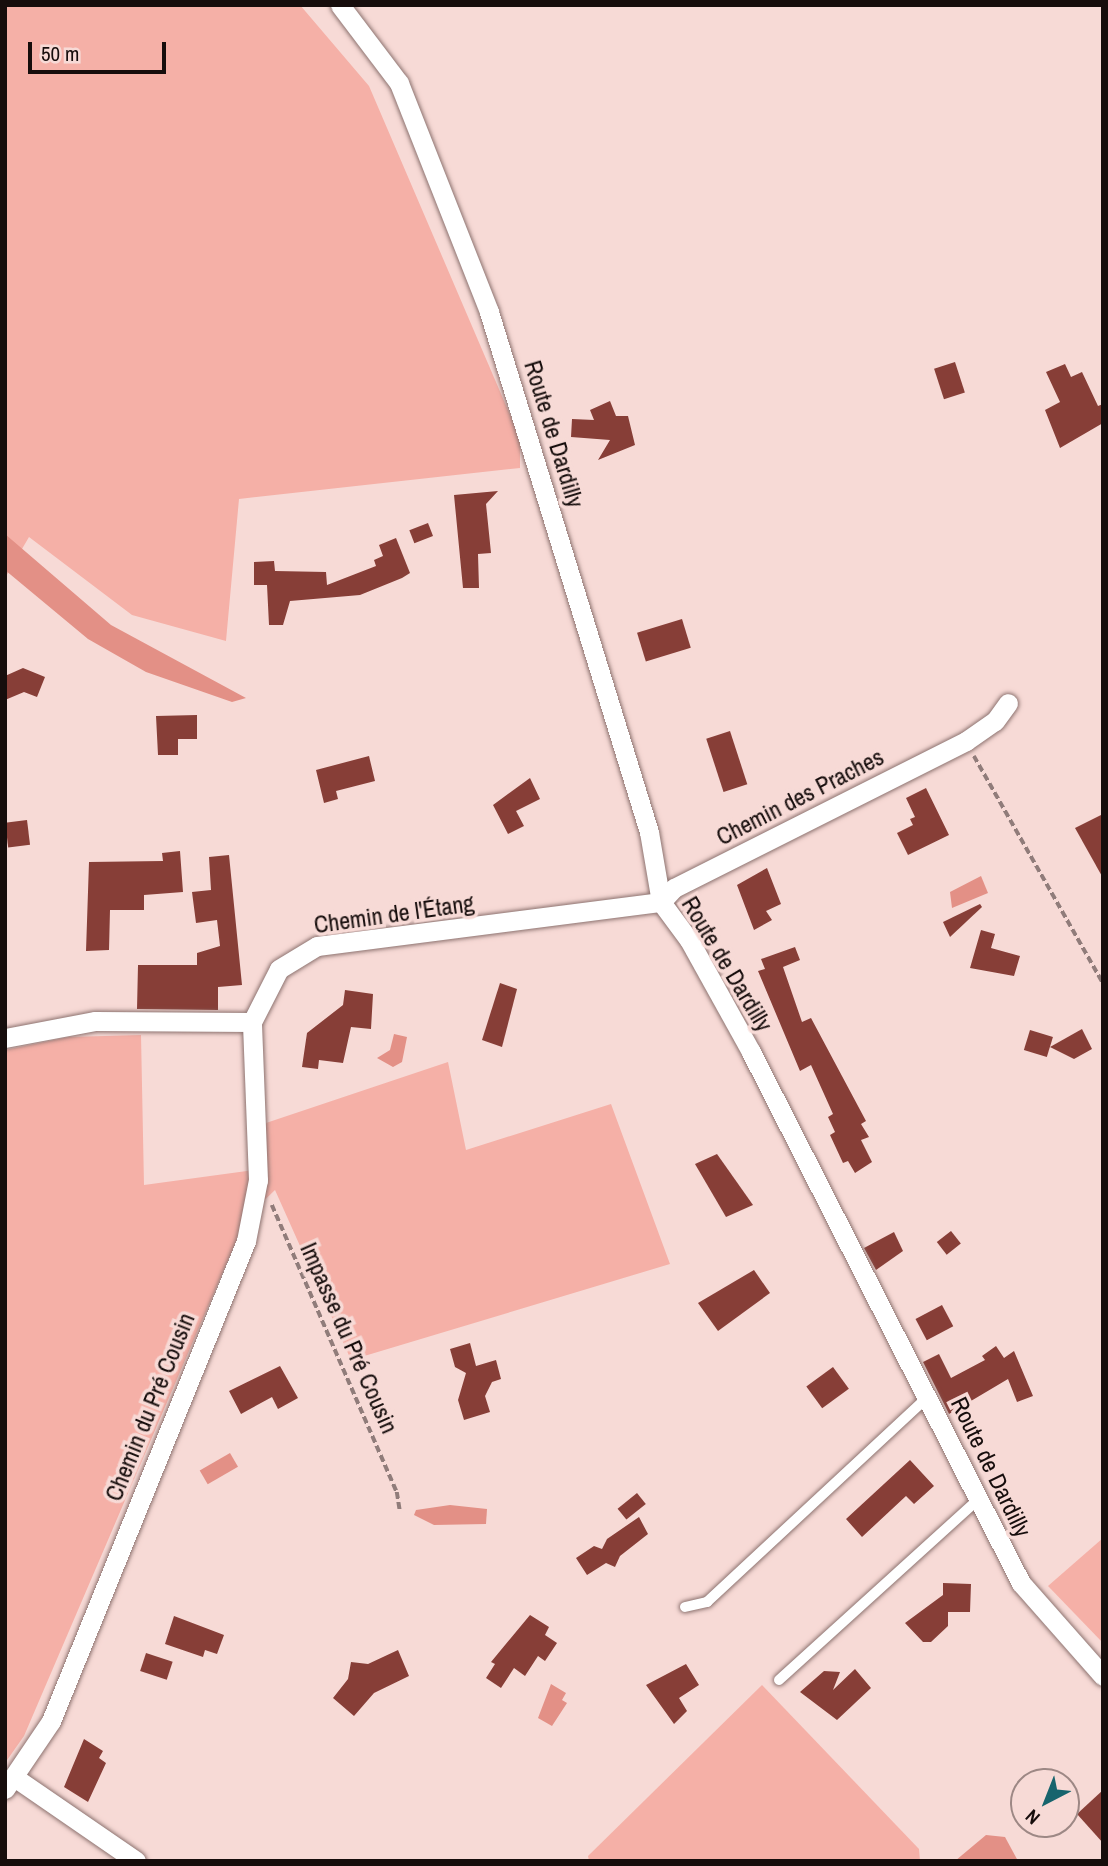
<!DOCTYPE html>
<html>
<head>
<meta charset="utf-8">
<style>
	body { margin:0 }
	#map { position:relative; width:1108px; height:1866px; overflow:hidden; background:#f7dad6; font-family:"Archivo Narrow",sans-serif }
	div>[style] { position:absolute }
	.green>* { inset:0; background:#f5b0a7 }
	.water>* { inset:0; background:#e39086; transform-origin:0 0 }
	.building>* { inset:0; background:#873e37; transform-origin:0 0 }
	.path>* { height:3.5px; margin-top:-1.75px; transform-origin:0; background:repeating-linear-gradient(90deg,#907c7a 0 7px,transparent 0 10.5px) }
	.roads { filter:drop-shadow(0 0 2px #8d7370) drop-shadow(0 0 2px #8d7370) }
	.lane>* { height:10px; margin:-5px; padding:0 5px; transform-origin:5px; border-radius:5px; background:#fff }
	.street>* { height:19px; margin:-9.5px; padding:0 9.5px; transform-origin:9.5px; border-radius:9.5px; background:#fff }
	span { translate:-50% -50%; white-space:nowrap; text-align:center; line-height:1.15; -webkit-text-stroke:7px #f7dad6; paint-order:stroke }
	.street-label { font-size:24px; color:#160d0c }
	.frame { position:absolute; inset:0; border:7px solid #160d0c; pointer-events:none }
	.north { position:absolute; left:1010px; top:1768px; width:70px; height:70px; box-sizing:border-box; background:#f7dad6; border:2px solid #9d8885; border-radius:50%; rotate:222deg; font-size:19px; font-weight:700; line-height:28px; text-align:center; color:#160d0c }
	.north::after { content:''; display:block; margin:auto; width:24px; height:32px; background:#17646d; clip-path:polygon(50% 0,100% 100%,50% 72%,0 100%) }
	.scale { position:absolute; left:28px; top:42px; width:138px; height:32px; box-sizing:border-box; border:4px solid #160d0c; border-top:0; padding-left:9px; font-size:21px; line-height:24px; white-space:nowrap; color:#160d0c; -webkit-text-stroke:5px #f7dad6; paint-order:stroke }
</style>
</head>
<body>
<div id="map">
	<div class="green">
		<div style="clip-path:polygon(5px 5px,300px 5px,369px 86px,520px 438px,520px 468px,239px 499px,226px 641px,132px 615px,29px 537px,5px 578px)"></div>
		<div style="clip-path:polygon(141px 1035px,144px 1185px,261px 1169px,266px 1123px,448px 1062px,466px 1150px,611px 1104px,670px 1264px,351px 1360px,275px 1190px,246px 1218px,24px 1736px,5px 1763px,5px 1050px,69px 1037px)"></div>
		<div style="clip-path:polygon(1103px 1538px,1103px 1643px,1048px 1586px)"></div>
		<div style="clip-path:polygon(762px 1685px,919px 1849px,920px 1861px,589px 1861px,588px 1856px)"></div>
	</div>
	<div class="water">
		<div style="clip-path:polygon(5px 534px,111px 625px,246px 698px,232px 702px,146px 672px,88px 639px,5px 570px)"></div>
		<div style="clip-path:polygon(981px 876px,988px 893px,952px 908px,950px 892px)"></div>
		<div style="clip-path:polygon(394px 1034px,407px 1037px,402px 1062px,393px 1067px,377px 1058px,390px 1050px)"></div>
		<div style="left:230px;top:1453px;width:16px;height:35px;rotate:60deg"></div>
		<div style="clip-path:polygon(450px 1505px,487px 1509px,486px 1524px,434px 1525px,414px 1515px,416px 1510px)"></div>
		<div style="clip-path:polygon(551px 1684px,566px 1693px,562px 1700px,567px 1703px,552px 1726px,538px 1718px)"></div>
		<div style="clip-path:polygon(986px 1835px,1005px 1837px,1018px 1861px,955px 1861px)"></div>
	</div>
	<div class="building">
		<div style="left:955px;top:362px;width:32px;height:22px;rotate:72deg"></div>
		<div style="clip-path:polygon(1065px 364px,1071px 377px,1082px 372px,1098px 406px,1103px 404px,1103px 423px,1060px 448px,1045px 410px,1060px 402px,1046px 372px)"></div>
		<div style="clip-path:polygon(610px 401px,616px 416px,628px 416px,635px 445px,598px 460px,610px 440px,571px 437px,572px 419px,594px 420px,590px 410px)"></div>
		<div style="clip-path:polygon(498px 491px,486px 504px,491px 553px,478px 554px,479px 588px,463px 588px,454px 495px)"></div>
		<div style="left:428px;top:523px;width:14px;height:20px;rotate:69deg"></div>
		<div style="clip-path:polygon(396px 538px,410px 573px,402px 578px,360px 595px,290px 601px,283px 625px,269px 625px,267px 585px,254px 585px,254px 562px,274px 561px,275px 571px,326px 572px,327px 585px,376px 566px,374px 560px,383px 556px,379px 545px)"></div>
		<div style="left:682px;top:619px;width:30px;height:47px;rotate:73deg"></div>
		<div style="clip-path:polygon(23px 668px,45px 677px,37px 697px,24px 692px,5px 700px,5px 676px)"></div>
		<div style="clip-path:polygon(197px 715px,197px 739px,178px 739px,178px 755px,158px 755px,156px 716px)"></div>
		<div style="left:730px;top:731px;width:56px;height:25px;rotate:72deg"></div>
		<div style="clip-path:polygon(369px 756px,375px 781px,336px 791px,338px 799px,324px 803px,316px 770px)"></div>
		<div style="clip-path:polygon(530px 778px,540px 799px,516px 811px,524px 826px,508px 834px,493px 805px)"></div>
		<div style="clip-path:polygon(926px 788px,949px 835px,908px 855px,897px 833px,913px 825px,910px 819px,915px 817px,906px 798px)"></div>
		<div style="clip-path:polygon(1103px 814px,1103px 878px,1075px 828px)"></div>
		<div style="left:27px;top:820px;width:25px;height:22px;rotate:83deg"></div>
		<div style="clip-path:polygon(180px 851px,183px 892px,144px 895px,144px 910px,110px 910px,109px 950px,86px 951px,89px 862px,163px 861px,162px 853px)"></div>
		<div style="clip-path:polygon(229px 855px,242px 985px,218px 987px,218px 1010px,137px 1009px,138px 965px,197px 965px,197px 953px,220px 946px,217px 920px,196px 923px,192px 892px,211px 890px,209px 857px)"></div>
		<div style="clip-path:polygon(767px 868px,781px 904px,766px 911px,772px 920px,754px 930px,737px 885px)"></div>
		<div style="clip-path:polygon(980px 904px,982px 907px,950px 937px,943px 922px)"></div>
		<div style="clip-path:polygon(981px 930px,995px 934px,991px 948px,1020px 956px,1014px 976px,970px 968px)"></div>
		<div style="clip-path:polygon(795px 947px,800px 960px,783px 967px,802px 1022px,811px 1018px,866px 1121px,861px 1124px,869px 1137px,861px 1140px,872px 1162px,855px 1173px,848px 1161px,843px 1163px,830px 1135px,835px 1132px,828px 1117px,833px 1114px,811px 1065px,800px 1071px,758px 971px,765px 969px,761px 959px)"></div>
		<div style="clip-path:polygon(500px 983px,517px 989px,502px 1047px,482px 1040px)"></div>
		<div style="clip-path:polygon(345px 990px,373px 994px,371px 1029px,351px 1027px,343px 1063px,319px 1060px,318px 1069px,302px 1067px,307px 1033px,343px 1005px)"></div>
		<div style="clip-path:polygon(1082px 1029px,1092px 1049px,1074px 1059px,1050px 1047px)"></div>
		<div style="left:1030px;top:1030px;width:24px;height:21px;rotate:17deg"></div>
		<div style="clip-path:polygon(717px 1154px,753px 1205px,726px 1217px,695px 1164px)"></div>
		<div style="left:951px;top:1231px;width:16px;height:18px;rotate:52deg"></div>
		<div style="clip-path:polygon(894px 1232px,903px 1251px,876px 1270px,864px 1248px)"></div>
		<div style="clip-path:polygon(754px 1270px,770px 1293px,718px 1331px,698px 1303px)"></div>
		<div style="left:942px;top:1305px;width:24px;height:30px;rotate:62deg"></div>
		<div style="clip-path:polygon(470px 1343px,476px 1366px,496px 1360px,501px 1379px,492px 1382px,485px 1396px,490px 1412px,464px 1420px,458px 1400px,466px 1373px,455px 1367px,450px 1349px)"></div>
		<div style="clip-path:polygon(996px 1346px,1004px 1358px,1014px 1351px,1033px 1396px,1017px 1402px,1008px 1379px,949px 1414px,923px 1362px,939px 1354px,951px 1378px,985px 1360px,982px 1356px)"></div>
		<div style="clip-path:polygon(280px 1366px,298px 1398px,278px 1409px,272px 1397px,241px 1414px,229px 1391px)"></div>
		<div style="left:833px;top:1367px;width:27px;height:33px;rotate:54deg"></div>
		<div style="clip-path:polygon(910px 1460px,934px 1486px,914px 1504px,906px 1496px,862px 1537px,846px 1519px)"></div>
		<div style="left:637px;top:1493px;width:14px;height:25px;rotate:51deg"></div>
		<div style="clip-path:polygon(639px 1517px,648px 1534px,620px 1556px,615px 1567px,606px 1563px,587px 1575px,576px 1558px,594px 1546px,602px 1549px,607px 1539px)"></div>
		<div style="clip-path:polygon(943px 1583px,971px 1584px,970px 1612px,948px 1612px,948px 1626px,931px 1642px,923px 1642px,905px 1623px,943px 1595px)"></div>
		<div style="clip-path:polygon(530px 1615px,549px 1627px,545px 1635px,557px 1643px,545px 1661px,538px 1656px,525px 1676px,514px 1668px,501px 1688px,486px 1678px,495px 1664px,491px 1662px)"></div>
		<div style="clip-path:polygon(174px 1616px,224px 1635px,217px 1654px,205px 1650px,203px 1657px,165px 1644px)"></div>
		<div style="clip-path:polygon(398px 1650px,409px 1676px,374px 1693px,354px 1716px,333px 1698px,348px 1679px,351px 1662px,368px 1664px)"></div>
		<div style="left:146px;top:1653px;width:28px;height:19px;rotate:18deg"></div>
		<div style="clip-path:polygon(686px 1664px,699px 1685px,679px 1698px,687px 1711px,674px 1724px,646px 1685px)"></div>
		<div style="clip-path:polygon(855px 1669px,871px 1688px,837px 1720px,800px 1692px,824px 1671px,840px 1672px,833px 1690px)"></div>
		<div style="clip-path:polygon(84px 1739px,103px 1751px,99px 1758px,106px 1763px,88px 1802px,64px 1787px)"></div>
		<div style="clip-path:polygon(1103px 1790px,1103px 1843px,1077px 1814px)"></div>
	</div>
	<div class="path">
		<div style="left:974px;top:756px;width:261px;rotate:60.4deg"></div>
		<div style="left:272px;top:1205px;width:313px;rotate:66.5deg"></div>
		<div style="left:397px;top:1492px;width:20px;rotate:81deg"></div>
	</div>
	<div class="roads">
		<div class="lane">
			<div style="left:685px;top:1607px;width:23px;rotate:-13deg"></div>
			<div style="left:707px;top:1602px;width:303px;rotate:-42.9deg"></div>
			<div style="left:779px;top:1680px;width:271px;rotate:-42.2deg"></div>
		</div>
		<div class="street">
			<div style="left:340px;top:5px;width:98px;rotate:52.9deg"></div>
			<div style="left:399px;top:83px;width:246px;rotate:68.5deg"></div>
			<div style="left:489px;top:312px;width:544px;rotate:72.9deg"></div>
			<div style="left:649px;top:832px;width:71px;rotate:80.3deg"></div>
			<div style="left:661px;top:902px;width:47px;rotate:53.6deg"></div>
			<div style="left:689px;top:940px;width:128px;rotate:61deg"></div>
			<div style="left:751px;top:1052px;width:596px;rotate:63.05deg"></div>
			<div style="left:1021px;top:1583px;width:124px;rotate:48.6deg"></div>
			<div style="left:5px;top:1038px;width:92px;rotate:-10.7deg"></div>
			<div style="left:95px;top:1021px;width:157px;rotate:0.4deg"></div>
			<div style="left:14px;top:1777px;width:148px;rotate:34.5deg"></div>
			<div style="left:5px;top:1789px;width:82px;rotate:-55.9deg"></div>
			<div style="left:51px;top:1721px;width:518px;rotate:-67.89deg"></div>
			<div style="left:246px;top:1241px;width:62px;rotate:-78.9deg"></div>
			<div style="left:258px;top:1180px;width:158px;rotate:-92.2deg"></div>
			<div style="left:252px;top:1022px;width:59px;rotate:-63deg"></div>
			<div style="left:279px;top:969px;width:44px;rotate:-31.2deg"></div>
			<div style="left:317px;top:946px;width:347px;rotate:-7.3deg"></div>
			<div style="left:661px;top:902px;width:19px;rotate:-47deg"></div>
			<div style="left:674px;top:888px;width:327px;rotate:-26.7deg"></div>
			<div style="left:966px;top:741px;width:35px;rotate:-35deg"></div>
			<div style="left:995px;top:721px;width:22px;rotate:-54deg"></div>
		</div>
	</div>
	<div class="street-label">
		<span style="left:554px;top:434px;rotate:73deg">Route de Dardilly</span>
		<span style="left:800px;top:797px;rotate:-27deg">Chemin des Praches</span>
		<span style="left:394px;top:914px;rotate:-8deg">Chemin de l'Étang</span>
		<span style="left:727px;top:964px;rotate:59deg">Route de Dardilly</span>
		<span style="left:349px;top:1338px;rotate:66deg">Impasse du Pré Cousin</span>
		<span style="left:150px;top:1407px;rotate:-68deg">Chemin du Pré Cousin</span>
		<span style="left:991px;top:1467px;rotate:64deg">Route de Dardilly</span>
	</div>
	<div class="frame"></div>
	<div class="north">N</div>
	<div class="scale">50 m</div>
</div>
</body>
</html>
